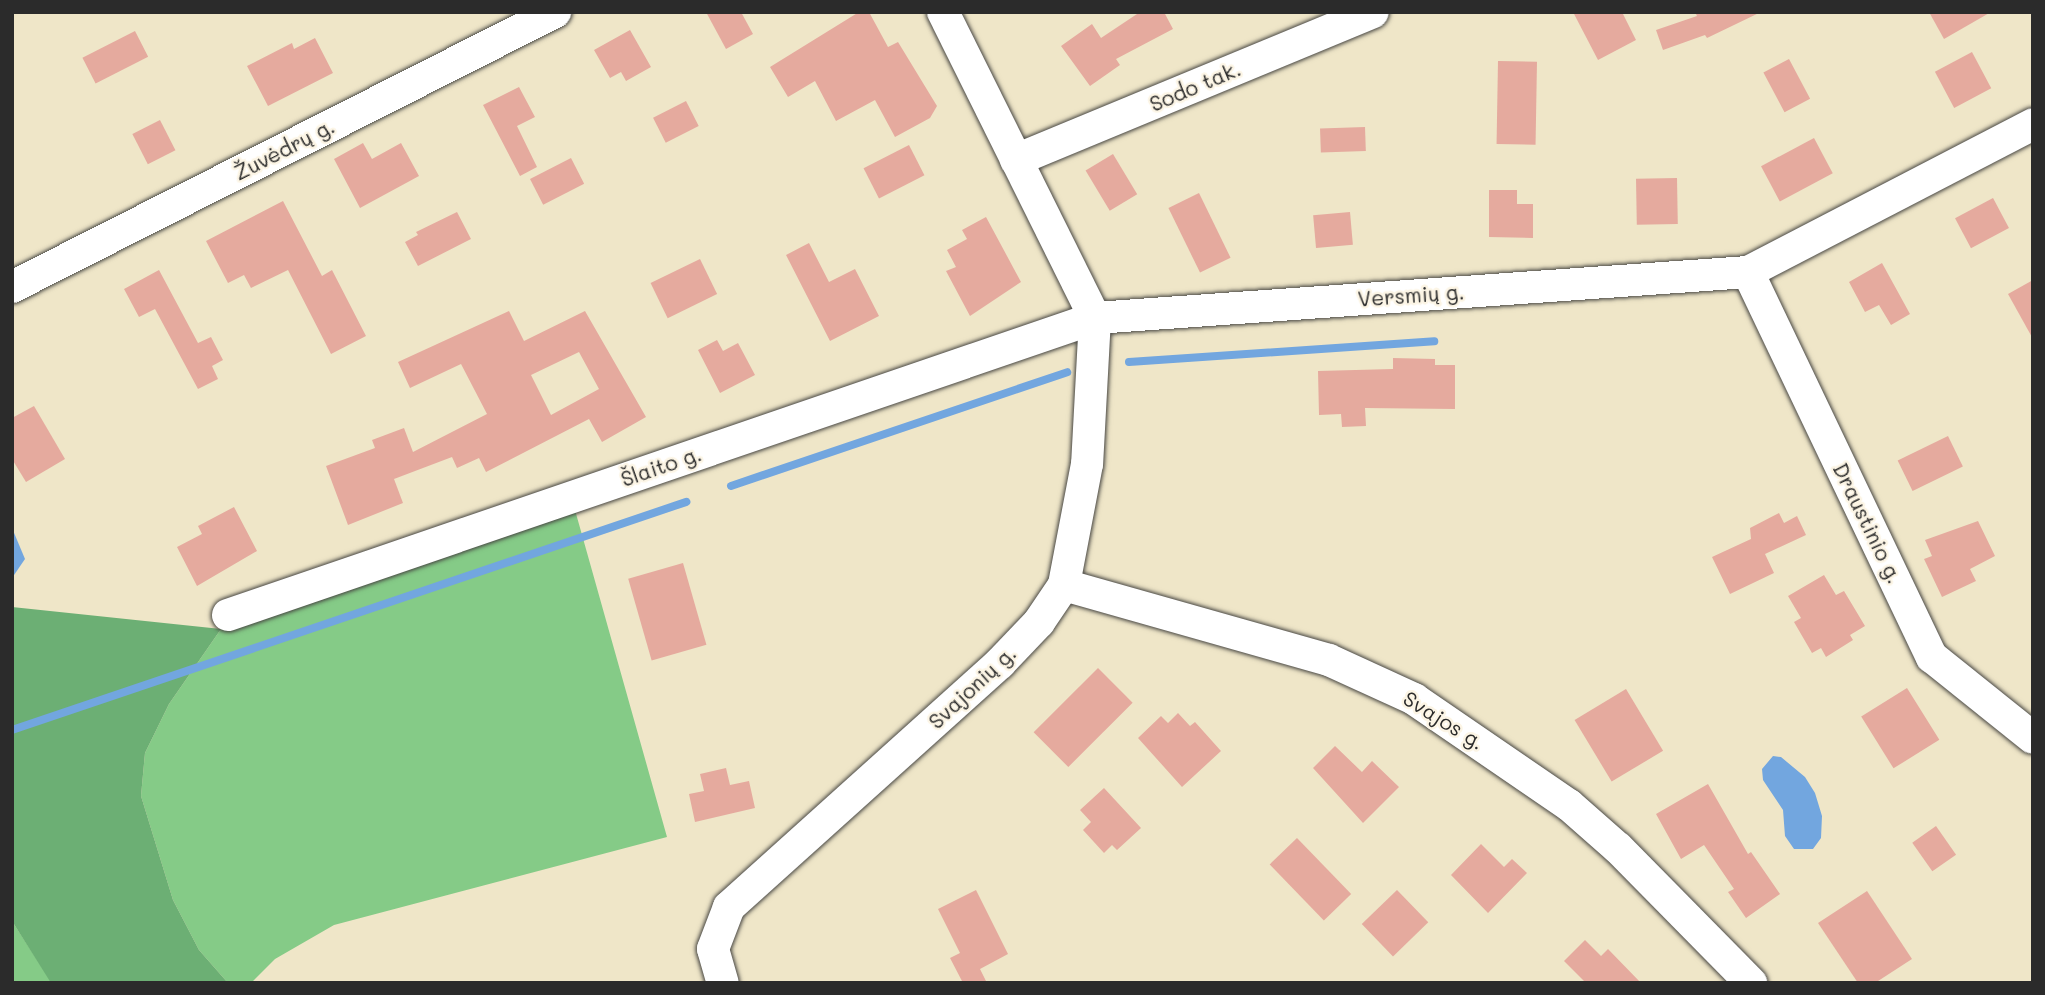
<!DOCTYPE html>
<html>
<head>
<meta charset="utf-8">
<style>
	body { margin:0 }
	#map { position:relative; width:2045px; height:995px; overflow:hidden; background:#efe6c8; font-family:Mali,sans-serif }
	div>[style] { position:absolute }
	.green>* { inset:0; background:#85cb87 }
	.forest>* { inset:0; background:#6caf74 }
	.water>* { inset:0; background:#72a6df }
	.stream>* { height:8px; margin:-4px; padding:0 4px; transform-origin:4px; border-radius:4px; background:#72a6df }
	.building>* { inset:0; background:#e5aa9e; transform-origin:0 0 }
	.roads { filter:drop-shadow(0 0 2px #484743) drop-shadow(0 0 2px #484743) }
	.street>* { height:32px; margin:-16px; padding:0 16px; transform-origin:16px; border-radius:16px; background:#fff }
	span { translate:-50% -50%; white-space:nowrap; text-align:center; line-height:1.15; -webkit-text-stroke:5px #fcf5e5; paint-order:stroke }
	.street-label { font-size:21px; color:#2b2b2b }
	.frame { position:absolute; inset:0; border:14px solid #2b2b2b; pointer-events:none }
</style>
</head>
<body>
<div id="map">
	<div class="green">
		<div style="clip-path:polygon(575px 510px,667px 837px,334px 925px,275px 959px,251px 983px,228px 983px,199px 950px,173px 900px,141px 796px,145px 753px,169px 704px,221px 629px)"></div>
		<div style="clip-path:polygon(12px 921px,50px 980px,51px 983px,12px 983px)"></div>
	</div>
	<div class="forest">
		<div style="clip-path:polygon(12px 607px,221px 629px,169px 704px,145px 753px,141px 796px,173px 900px,199px 950px,228px 983px,51px 983px,12px 921px)"></div>
	</div>
	<div class="water">
		<div style="clip-path:polygon(12px 528px,25px 559px,12px 578px)"></div>
		<div style="clip-path:polygon(1773px 756px,1781px 757px,1805px 777px,1815px 793px,1822px 816px,1821px 838px,1813px 849px,1794px 849px,1785px 836px,1783px 810px,1763px 780px,1762px 769px)"></div>
	</div>
	<div class="stream">
		<div style="left:1129px;top:362px;width:306px;rotate:-3.9deg"></div>
		<div style="left:731px;top:486px;width:355px;rotate:-18.7deg"></div>
		<div style="left:12px;top:730px;width:712px;rotate:-18.69deg"></div>
	</div>
	<div class="building">
		<div style="clip-path:polygon(706px 12px,741px 12px,753px 34px,726px 49px)"></div>
		<div style="clip-path:polygon(859px 12px,869px 12px,888px 47px,898px 42px,937px 106px,930px 118px,895px 137px,875px 100px,836px 121px,815px 81px,788px 97px,770px 67px)"></div>
		<div style="clip-path:polygon(1140px 12px,1164px 12px,1173px 29px,1116px 59px,1120px 65px,1090px 86px,1061px 46px,1092px 24px,1101px 38px)"></div>
		<div style="clip-path:polygon(1573px 12px,1622px 12px,1636px 40px,1598px 60px)"></div>
		<div style="clip-path:polygon(1695px 12px,1761px 12px,1707px 38px,1705px 35px,1663px 50px,1656px 30px,1697px 16px)"></div>
		<div style="clip-path:polygon(1929px 12px,1991px 12px,1944px 39px)"></div>
		<div style="clip-path:polygon(630px 30px,651px 67px,626px 81px,621px 72px,610px 78px,594px 50px)"></div>
		<div style="left:135px;top:31px;width:29px;height:59px;rotate:63deg"></div>
		<div style="clip-path:polygon(315px 38px,333px 73px,268px 106px,247px 66px,292px 43px,294px 49px)"></div>
		<div style="left:1972px;top:52px;width:41px;height:42px;rotate:62deg"></div>
		<div style="left:1789px;top:59px;width:45px;height:29px;rotate:62deg"></div>
		<div style="left:1498px;top:61px;width:39px;height:83px;rotate:1deg"></div>
		<div style="clip-path:polygon(519px 87px,535px 117px,517px 126px,537px 167px,520px 176px,483px 105px)"></div>
		<div style="left:686px;top:101px;width:28px;height:37px;rotate:63deg"></div>
		<div style="left:160px;top:120px;width:34px;height:31px;rotate:63deg"></div>
		<div style="left:1365px;top:127px;width:24px;height:45px;rotate:88deg"></div>
		<div style="left:1814px;top:138px;width:40px;height:60px;rotate:62deg"></div>
		<div style="clip-path:polygon(363px 143px,372px 159px,401px 143px,419px 176px,360px 208px,334px 159px)"></div>
		<div style="left:909px;top:145px;width:34px;height:51px;rotate:63deg"></div>
		<div style="left:1113px;top:154px;width:47px;height:32px;rotate:59deg"></div>
		<div style="left:571px;top:158px;width:29px;height:46px;rotate:63deg"></div>
		<div style="left:1677px;top:178px;width:46px;height:41px;rotate:89deg"></div>
		<div style="clip-path:polygon(1489px 190px,1517px 190px,1517px 204px,1533px 204px,1533px 238px,1489px 237px)"></div>
		<div style="left:1199px;top:193px;width:72px;height:34px;rotate:64deg"></div>
		<div style="left:1993px;top:198px;width:34px;height:43px;rotate:62deg"></div>
		<div style="clip-path:polygon(283px 201px,322px 276px,332px 270px,366px 336px,331px 354px,288px 270px,251px 288px,244px 275px,228px 283px,206px 241px)"></div>
		<div style="clip-path:polygon(457px 212px,471px 239px,418px 266px,405px 242px,418px 235px,416px 232px)"></div>
		<div style="left:1350px;top:212px;width:33px;height:37px;rotate:85deg"></div>
		<div style="clip-path:polygon(986px 217px,1021px 282px,970px 316px,946px 271px,956px 267px,947px 250px,967px 239px,962px 230px)"></div>
		<div style="clip-path:polygon(809px 243px,829px 282px,855px 269px,879px 316px,830px 341px,786px 255px)"></div>
		<div style="left:700px;top:259px;width:39px;height:55px;rotate:64deg"></div>
		<div style="clip-path:polygon(1882px 263px,1910px 314px,1891px 325px,1879px 305px,1865px 312px,1849px 282px)"></div>
		<div style="clip-path:polygon(159px 270px,198px 343px,211px 337px,223px 360px,212px 366px,218px 379px,198px 389px,155px 309px,139px 317px,124px 289px)"></div>
		<div style="clip-path:polygon(2033px 280px,2033px 339px,2008px 294px)"></div>
		<div style="clip-path:polygon(evenodd,509px 311px,524px 341px,585px 311px,646px 417px,602px 442px,589px 419px,486px 472px,479px 458px,457px 468px,452px 457px,394px 479px,403px 503px,348px 525px,326px 466px,375px 448px,372px 440px,404px 428px,413px 452px,487px 414px,461px 364px,410px 388px,398px 362px,509px 311px,579px 352px,599px 389px,551px 415px,531px 375px,579px 352px)"></div>
		<div style="clip-path:polygon(717px 340px,723px 351px,738px 343px,755px 375px,720px 393px,698px 350px)"></div>
		<div style="clip-path:polygon(1393px 358px,1435px 359px,1435px 365px,1455px 365px,1455px 409px,1365px 408px,1366px 426px,1342px 427px,1341px 414px,1319px 415px,1318px 371px,1393px 369px)"></div>
		<div style="clip-path:polygon(34px 406px,65px 459px,26px 482px,12px 459px,12px 418px)"></div>
		<div style="left:1948px;top:436px;width:34px;height:56px;rotate:64deg"></div>
		<div style="clip-path:polygon(234px 507px,257px 551px,197px 586px,177px 547px,202px 534px,198px 526px)"></div>
		<div style="clip-path:polygon(1779px 513px,1784px 523px,1797px 516px,1806px 535px,1765px 554px,1774px 573px,1730px 594px,1712px 557px,1751px 539px,1750px 528px)"></div>
		<div style="clip-path:polygon(1978px 521px,1995px 556px,1970px 569px,1976px 581px,1942px 597px,1924px 559px,1932px 556px,1925px 540px)"></div>
		<div style="left:683px;top:563px;width:85px;height:57px;rotate:74deg"></div>
		<div style="clip-path:polygon(1824px 575px,1836px 595px,1844px 591px,1865px 626px,1850px 635px,1853px 640px,1826px 657px,1821px 648px,1812px 653px,1794px 622px,1801px 618px,1788px 596px)"></div>
		<div style="left:1098px;top:668px;width:49px;height:91px;rotate:45deg"></div>
		<div style="left:1907px;top:688px;width:61px;height:54px;rotate:58deg"></div>
		<div style="left:1626px;top:689px;width:72px;height:60px;rotate:59deg"></div>
		<div style="clip-path:polygon(1178px 713px,1190px 726px,1195px 722px,1221px 751px,1182px 787px,1138px 738px,1161px 716px,1168px 723px)"></div>
		<div style="clip-path:polygon(1335px 746px,1362px 772px,1372px 761px,1399px 787px,1363px 823px,1313px 768px)"></div>
		<div style="clip-path:polygon(726px 768px,730px 785px,749px 781px,755px 808px,695px 822px,689px 794px,704px 791px,700px 774px)"></div>
		<div style="clip-path:polygon(1708px 784px,1748px 854px,1751px 852px,1780px 894px,1746px 918px,1728px 892px,1734px 889px,1704px 845px,1681px 859px,1656px 814px)"></div>
		<div style="clip-path:polygon(1104px 788px,1141px 828px,1117px 850px,1112px 845px,1104px 853px,1083px 830px,1091px 822px,1080px 810px)"></div>
		<div style="left:1936px;top:826px;width:35px;height:29px;rotate:55deg"></div>
		<div style="left:1297px;top:838px;width:78px;height:38px;rotate:46deg"></div>
		<div style="clip-path:polygon(1481px 844px,1504px 867px,1512px 859px,1527px 873px,1488px 913px,1451px 875px)"></div>
		<div style="clip-path:polygon(976px 890px,1008px 954px,980px 969px,987px 983px,963px 983px,950px 958px,960px 953px,938px 909px)"></div>
		<div style="left:1397px;top:890px;width:45px;height:49px;rotate:46deg"></div>
		<div style="clip-path:polygon(1867px 891px,1912px 959px,1875px 983px,1858px 983px,1818px 923px)"></div>
		<div style="clip-path:polygon(1585px 940px,1601px 956px,1608px 949px,1641px 983px,1586px 983px,1564px 961px)"></div>
	</div>
	<div class="roads">
		<div class="street">
			<div style="left:943px;top:12px;width:342px;rotate:63.6deg"></div>
			<div style="left:1095px;top:318px;width:655px;rotate:-4.03deg"></div>
			<div style="left:1748px;top:272px;width:321px;rotate:-27.4deg"></div>
			<div style="left:1016px;top:160px;width:386px;rotate:-22.5deg"></div>
			<div style="left:1748px;top:272px;width:427px;rotate:64.5deg"></div>
			<div style="left:1932px;top:657px;width:129px;rotate:38.7deg"></div>
			<div style="left:12px;top:287px;width:609px;rotate:-26.86deg"></div>
			<div style="left:1064px;top:585px;width:275px;rotate:15.8deg"></div>
			<div style="left:1329px;top:660px;width:94px;rotate:24.6deg"></div>
			<div style="left:1414px;top:699px;width:188px;rotate:34.4deg"></div>
			<div style="left:1569px;top:805px;width:65px;rotate:41.3deg"></div>
			<div style="left:1618px;top:848px;width:190px;rotate:45.4deg"></div>
			<div style="left:228px;top:615px;width:916px;rotate:-18.91deg"></div>
			<div style="left:1095px;top:318px;width:146px;rotate:93.1deg"></div>
			<div style="left:1087px;top:464px;width:123px;rotate:100.8deg"></div>
			<div style="left:1064px;top:585px;width:45px;rotate:124deg"></div>
			<div style="left:1039px;top:622px;width:57px;rotate:133.6deg"></div>
			<div style="left:1000px;top:663px;width:365px;rotate:138deg"></div>
			<div style="left:729px;top:907px;width:45px;rotate:110.9deg"></div>
			<div style="left:713px;top:949px;width:35px;rotate:74deg"></div>
		</div>
	</div>
	<div class="street-label">
		<span style="left:1195px;top:86px;rotate:-23deg">Sodo tak.</span>
		<span style="left:284px;top:149px;rotate:-27deg">Žuvėdrų g.</span>
		<span style="left:1411px;top:295px;rotate:-4deg">Versmių g.</span>
		<span style="left:661px;top:466px;rotate:-19deg">Šlaito g.</span>
		<span style="left:1868px;top:523px;rotate:64deg">Draustinio g.</span>
		<span style="left:972px;top:687px;rotate:-43deg">Svajonių g.</span>
		<span style="left:1444px;top:720px;rotate:32deg">Svajos g.</span>
	</div>
	<div class="frame"></div>
</div>
</body>
</html>
